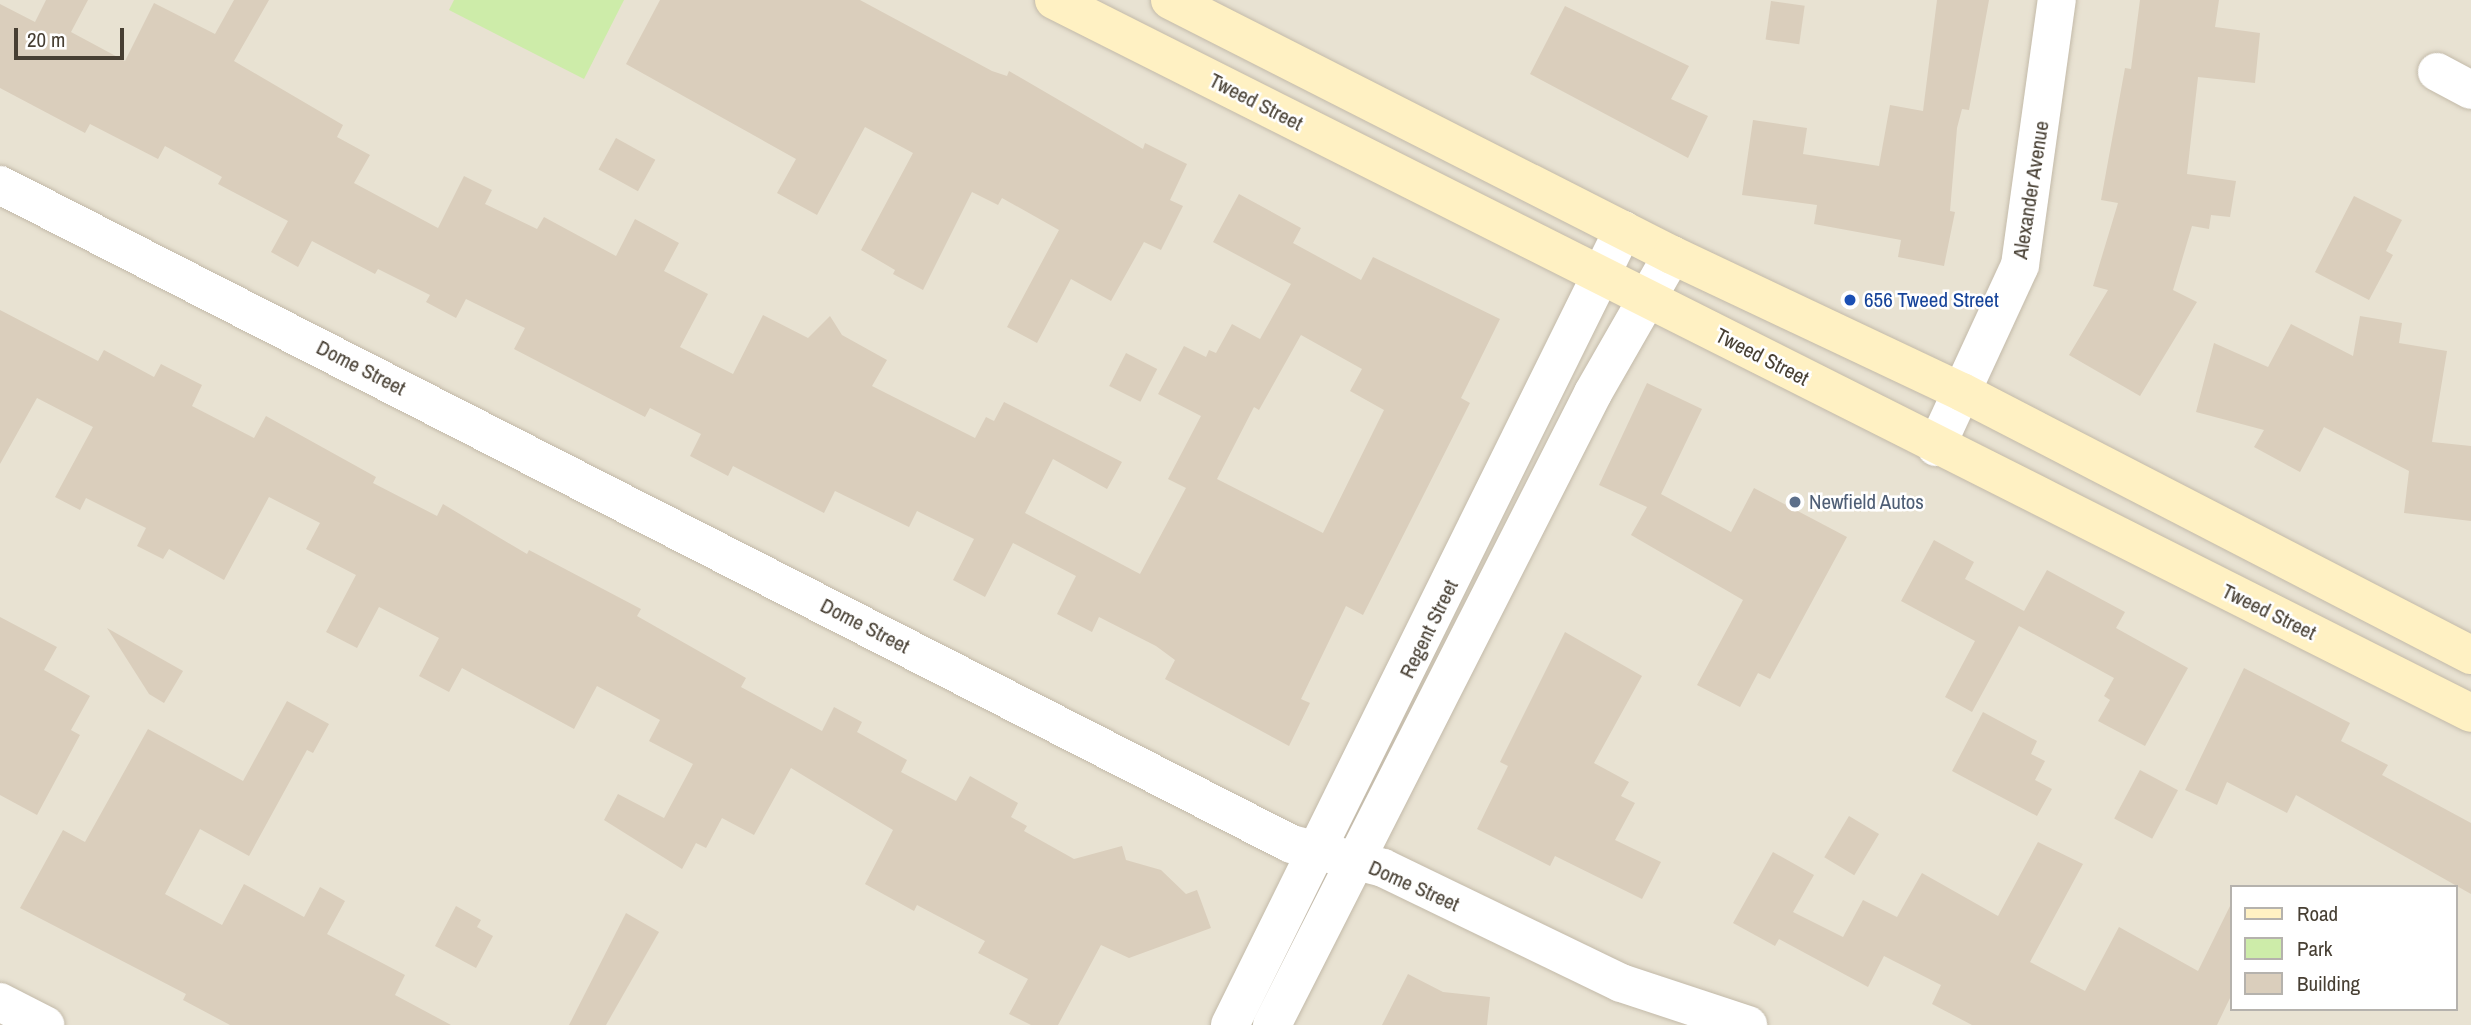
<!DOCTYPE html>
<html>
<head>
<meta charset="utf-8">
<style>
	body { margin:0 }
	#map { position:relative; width:2471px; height:1025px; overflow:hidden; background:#f4efe4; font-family:"Archivo Narrow",sans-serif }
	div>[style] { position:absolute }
	.residential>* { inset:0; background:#e8e2d2 }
	.green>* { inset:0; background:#cdeca9 }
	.building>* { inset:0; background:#dacebc; transform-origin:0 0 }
	.roads { filter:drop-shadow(0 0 2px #c3baa9) drop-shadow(0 0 2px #c3baa9) }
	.minor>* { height:38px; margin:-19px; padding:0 19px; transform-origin:19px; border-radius:19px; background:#fff }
	.tertiary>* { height:38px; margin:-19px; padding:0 19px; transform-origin:19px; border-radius:19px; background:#fff }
	.secondary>* { height:38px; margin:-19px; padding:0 19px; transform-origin:19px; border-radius:19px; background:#fff1c3 }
	.dots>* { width:19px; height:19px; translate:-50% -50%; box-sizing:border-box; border:4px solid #fff; border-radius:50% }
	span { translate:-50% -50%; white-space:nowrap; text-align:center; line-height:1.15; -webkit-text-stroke:5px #fff; paint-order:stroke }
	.street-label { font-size:21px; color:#473f33 }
	.transit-label { font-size:21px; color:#164399 }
	.left { translate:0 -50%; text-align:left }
	.service-label { font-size:21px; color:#4e5e75 }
	.legend { position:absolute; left:2230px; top:885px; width:228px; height:126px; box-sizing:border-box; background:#fff; border:2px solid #b5b2ad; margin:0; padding:9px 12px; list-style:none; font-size:21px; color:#473f33 }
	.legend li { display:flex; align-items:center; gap:14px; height:35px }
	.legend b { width:35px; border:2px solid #b5b2ad }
	.scale { position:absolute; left:14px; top:28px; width:110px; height:32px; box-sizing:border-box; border:4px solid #473f33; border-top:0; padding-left:9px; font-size:21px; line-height:24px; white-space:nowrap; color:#473f33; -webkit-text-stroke:5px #fff; paint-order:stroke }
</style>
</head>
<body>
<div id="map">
	<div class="residential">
		<div style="clip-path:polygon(evenodd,0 0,2471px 0,2471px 1025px,0 1025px,0 0,2231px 887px,2455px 887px,2455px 1009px,2231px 1009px,2231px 887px)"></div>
	</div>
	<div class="green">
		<div style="clip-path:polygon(454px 0,624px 0,584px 79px,449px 10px)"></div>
	</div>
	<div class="building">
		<div style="clip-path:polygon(evenodd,46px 0,88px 0,71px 32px,125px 61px,154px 3px,215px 34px,234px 0,269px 0,234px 61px,343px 125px,337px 137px,370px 155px,354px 183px,438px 228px,464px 176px,492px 190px,485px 204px,537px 229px,544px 217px,616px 256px,635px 219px,679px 243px,664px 271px,708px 294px,680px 347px,733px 374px,763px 315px,808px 338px,830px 316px,842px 335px,887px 360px,872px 386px,975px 438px,986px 417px,994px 421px,1004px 402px,1122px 462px,1107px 489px,1053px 459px,1025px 513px,1140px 574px,1186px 488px,1168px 479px,1201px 416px,1158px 394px,1184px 346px,1206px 357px,1209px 350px,1216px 353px,1232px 324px,1260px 339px,1291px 284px,1213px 242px,1239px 194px,1301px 228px,1293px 243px,1361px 280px,1373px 257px,1500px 319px,1461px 398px,1470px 403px,1363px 615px,1346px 606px,1301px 699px,1310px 703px,1289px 746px,1165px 679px,1175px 660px,1156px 646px,1099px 617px,1092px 632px,1057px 614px,1076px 576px,1013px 543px,985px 597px,953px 580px,974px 539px,917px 511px,909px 527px,835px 491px,824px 513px,733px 466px,728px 476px,690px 456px,701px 434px,650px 408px,645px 417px,514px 349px,525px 328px,466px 299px,456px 318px,426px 302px,430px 295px,378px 269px,375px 274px,312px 241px,298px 267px,271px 252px,288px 221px,218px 184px,222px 177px,165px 146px,158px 159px,90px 124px,85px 133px,0 88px,0 4px,35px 22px,46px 0,1301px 335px,1362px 369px,1350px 391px,1384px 410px,1323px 533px,1217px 479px,1254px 407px,1259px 410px,1301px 335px)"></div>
		<div style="clip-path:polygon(660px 0,860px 0,992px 71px,1007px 76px,1009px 71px,1143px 149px,1145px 143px,1187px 164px,1170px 200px,1183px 206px,1161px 250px,1144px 242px,1111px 301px,1071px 279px,1037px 343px,1007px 327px,1059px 230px,1002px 198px,998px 205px,972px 192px,923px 290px,893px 274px,895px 270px,861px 250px,913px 153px,865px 127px,817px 215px,777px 193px,796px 159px,626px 64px)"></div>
		<div style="clip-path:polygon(1937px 0,1989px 0,1969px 110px,1962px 109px,1957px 128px,1950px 211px,1955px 212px,1944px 266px,1898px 257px,1901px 240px,1814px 224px,1817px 205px,1742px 195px,1753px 120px,1807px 128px,1803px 154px,1879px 166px,1890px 105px,1923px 111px)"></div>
		<div style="clip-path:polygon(2140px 0,2219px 0,2215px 27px,2260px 33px,2255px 83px,2198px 77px,2187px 174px,2236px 181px,2230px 217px,2211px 215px,2209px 229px,2192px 226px,2173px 290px,2197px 302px,2140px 396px,2069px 355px,2108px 290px,2093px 286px,2118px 203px,2101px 200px,2125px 68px,2131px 69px)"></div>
		<div style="left:1771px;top:1px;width:34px;height:39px;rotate:8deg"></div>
		<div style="clip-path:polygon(1565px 6px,1689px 66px,1671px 99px,1708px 116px,1688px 158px,1530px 74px)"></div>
		<div style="left:616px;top:138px;width:45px;height:36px;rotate:29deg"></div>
		<div style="clip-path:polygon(2354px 196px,2402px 220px,2386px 251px,2393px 255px,2369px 300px,2315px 272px)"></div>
		<div style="clip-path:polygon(0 310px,98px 361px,104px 350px,154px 377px,161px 364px,202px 385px,192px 406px,254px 438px,266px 416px,376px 477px,373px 483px,437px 516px,443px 504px,527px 554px,529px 550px,641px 609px,637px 616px,746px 678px,741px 687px,822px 731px,834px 707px,862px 722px,857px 732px,907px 760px,901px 772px,956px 801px,970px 776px,1018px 803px,1011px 817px,1027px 826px,1024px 831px,1074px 859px,1122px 846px,1126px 860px,1161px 870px,1186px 894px,1197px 890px,1211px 928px,1129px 958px,1101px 945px,1058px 1025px,1031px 1025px,1009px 1014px,1028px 979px,978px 953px,985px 941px,917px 905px,914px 911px,865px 884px,893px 830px,791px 768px,754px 835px,722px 818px,706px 848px,696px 843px,682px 869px,604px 820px,618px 794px,664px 818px,693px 764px,649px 741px,660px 720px,597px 686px,574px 729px,462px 668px,449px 692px,419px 676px,439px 638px,379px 607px,357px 648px,326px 632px,356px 575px,306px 549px,320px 523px,269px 497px,224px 580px,169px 549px,163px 559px,137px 546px,146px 528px,86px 498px,80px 510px,55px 497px,93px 427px,37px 398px,0 464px)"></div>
		<div style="clip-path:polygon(2360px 316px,2402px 323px,2399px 343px,2447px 351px,2432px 442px,2471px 446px,2471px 521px,2404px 513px,2409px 471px,2324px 427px,2300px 472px,2254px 447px,2264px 430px,2196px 412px,2214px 343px,2268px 367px,2291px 324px,2353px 356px)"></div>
		<div style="left:1126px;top:353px;width:35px;height:37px;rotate:27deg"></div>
		<div style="clip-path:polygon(1647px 383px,1702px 409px,1661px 494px,1731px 532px,1754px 488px,1847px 537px,1770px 679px,1758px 673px,1740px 707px,1697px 685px,1743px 600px,1631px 535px,1647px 507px,1599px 485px)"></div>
		<div style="clip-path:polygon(1934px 540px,1974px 562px,1965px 579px,2024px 611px,2047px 570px,2125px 612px,2116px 628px,2188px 668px,2145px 746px,2098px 721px,2110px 700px,2104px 696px,2114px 678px,2019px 626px,1972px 712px,1945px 697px,1975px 641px,1901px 601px)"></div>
		<div style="clip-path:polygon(0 617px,57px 647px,44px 670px,90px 696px,71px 730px,80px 735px,37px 815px,0 795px)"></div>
		<div style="clip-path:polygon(107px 628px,183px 671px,164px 703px,149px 694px)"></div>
		<div style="clip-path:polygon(1565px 632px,1642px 676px,1594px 763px,1629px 782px,1621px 796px,1635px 803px,1615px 840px,1661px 862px,1642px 899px,1555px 856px,1550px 866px,1477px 829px,1508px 766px,1500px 762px)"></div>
		<div style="clip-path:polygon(2244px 668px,2350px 723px,2341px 741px,2388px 765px,2382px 775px,2471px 823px,2471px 894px,2296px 795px,2287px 813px,2227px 782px,2217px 805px,2185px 790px)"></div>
		<div style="clip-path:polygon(287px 701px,329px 724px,313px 753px,307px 750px,249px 856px,200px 829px,165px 894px,222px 925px,244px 884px,304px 917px,320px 887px,345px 901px,327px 934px,405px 975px,395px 995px,451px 1025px,230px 1025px,183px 1000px,186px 994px,20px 908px,63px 830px,85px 842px,148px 729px,243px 781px)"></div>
		<div style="clip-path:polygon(1983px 712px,2037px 741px,2031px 754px,2045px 761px,2035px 780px,2052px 789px,2037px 816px,1952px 771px)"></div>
		<div style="left:2140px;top:770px;width:43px;height:55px;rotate:28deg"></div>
		<div style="left:1849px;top:816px;width:35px;height:48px;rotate:31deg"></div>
		<div style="clip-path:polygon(2038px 842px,2083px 864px,2030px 962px,2085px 991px,2119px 927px,2198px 971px,2231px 904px,2231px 996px,2217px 1025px,1972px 1025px,1932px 1004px,1941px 985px,1884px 956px,1868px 987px,1779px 939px,1775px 946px,1733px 923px,1773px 852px,1814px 875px,1793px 912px,1843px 937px,1863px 900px,1897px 917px,1922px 873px,1998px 916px)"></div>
		<div style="clip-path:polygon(456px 906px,481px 920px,477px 927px,493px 936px,476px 968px,435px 946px)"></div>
		<div style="clip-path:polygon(626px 913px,659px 932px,606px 1025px,569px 1025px)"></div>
		<div style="clip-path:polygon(1408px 974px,1443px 992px,1490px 997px,1487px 1025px,1382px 1025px)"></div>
	</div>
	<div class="roads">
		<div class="minor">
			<div style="left:2437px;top:72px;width:38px;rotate:28deg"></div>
			<div style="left:0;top:185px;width:1449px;rotate:27.04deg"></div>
			<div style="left:1291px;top:844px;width:95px;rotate:14.6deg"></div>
			<div style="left:1383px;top:868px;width:264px;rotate:25.8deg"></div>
			<div style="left:1621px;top:983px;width:134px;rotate:18.3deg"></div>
			<div style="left:1936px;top:447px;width:200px;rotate:-65.2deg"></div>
			<div style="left:2020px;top:265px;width:268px;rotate:-82.1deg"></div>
			<div style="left:0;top:1002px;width:51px;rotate:27.1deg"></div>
		</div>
		<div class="tertiary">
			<div style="left:1230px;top:1025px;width:887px;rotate:-63.69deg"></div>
			<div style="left:1272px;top:1025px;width:709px;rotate:-63.07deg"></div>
			<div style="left:1593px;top:393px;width:159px;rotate:-60.2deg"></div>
		</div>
		<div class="secondary">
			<div style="left:1054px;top:0;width:1586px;rotate:26.71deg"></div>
			<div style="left:1170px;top:0;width:563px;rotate:26.93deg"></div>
			<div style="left:1672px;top:255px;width:321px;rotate:25.3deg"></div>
			<div style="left:1962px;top:392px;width:573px;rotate:27.33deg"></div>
		</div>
	</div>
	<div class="dots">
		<div style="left:1850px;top:300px;background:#1a4fb4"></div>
		<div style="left:1795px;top:502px;background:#5c6f8a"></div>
	</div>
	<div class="street-label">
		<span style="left:1256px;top:102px;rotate:27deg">Tweed Street</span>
		<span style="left:2031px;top:190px;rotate:-81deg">Alexander Avenue</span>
		<span style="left:1762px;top:357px;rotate:27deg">Tweed Street</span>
		<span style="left:361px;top:368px;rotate:27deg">Dome Street</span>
		<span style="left:2269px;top:612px;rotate:26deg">Tweed Street</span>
		<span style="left:865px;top:626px;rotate:27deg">Dome Street</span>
		<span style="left:1429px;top:629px;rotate:-64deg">Regent Street</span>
		<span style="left:1414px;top:886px;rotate:24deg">Dome Street</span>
	</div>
	<div class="transit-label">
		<span class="left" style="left:1864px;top:300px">656 Tweed Street</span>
	</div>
	<div class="service-label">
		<span class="left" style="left:1809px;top:502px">Newfield Autos</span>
	</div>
	<ul class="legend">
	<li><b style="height:9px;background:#fff1c3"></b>Road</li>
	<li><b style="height:19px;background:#cdeca9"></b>Park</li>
	<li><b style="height:19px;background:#dacebc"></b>Building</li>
	</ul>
	<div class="scale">20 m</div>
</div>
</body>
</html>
